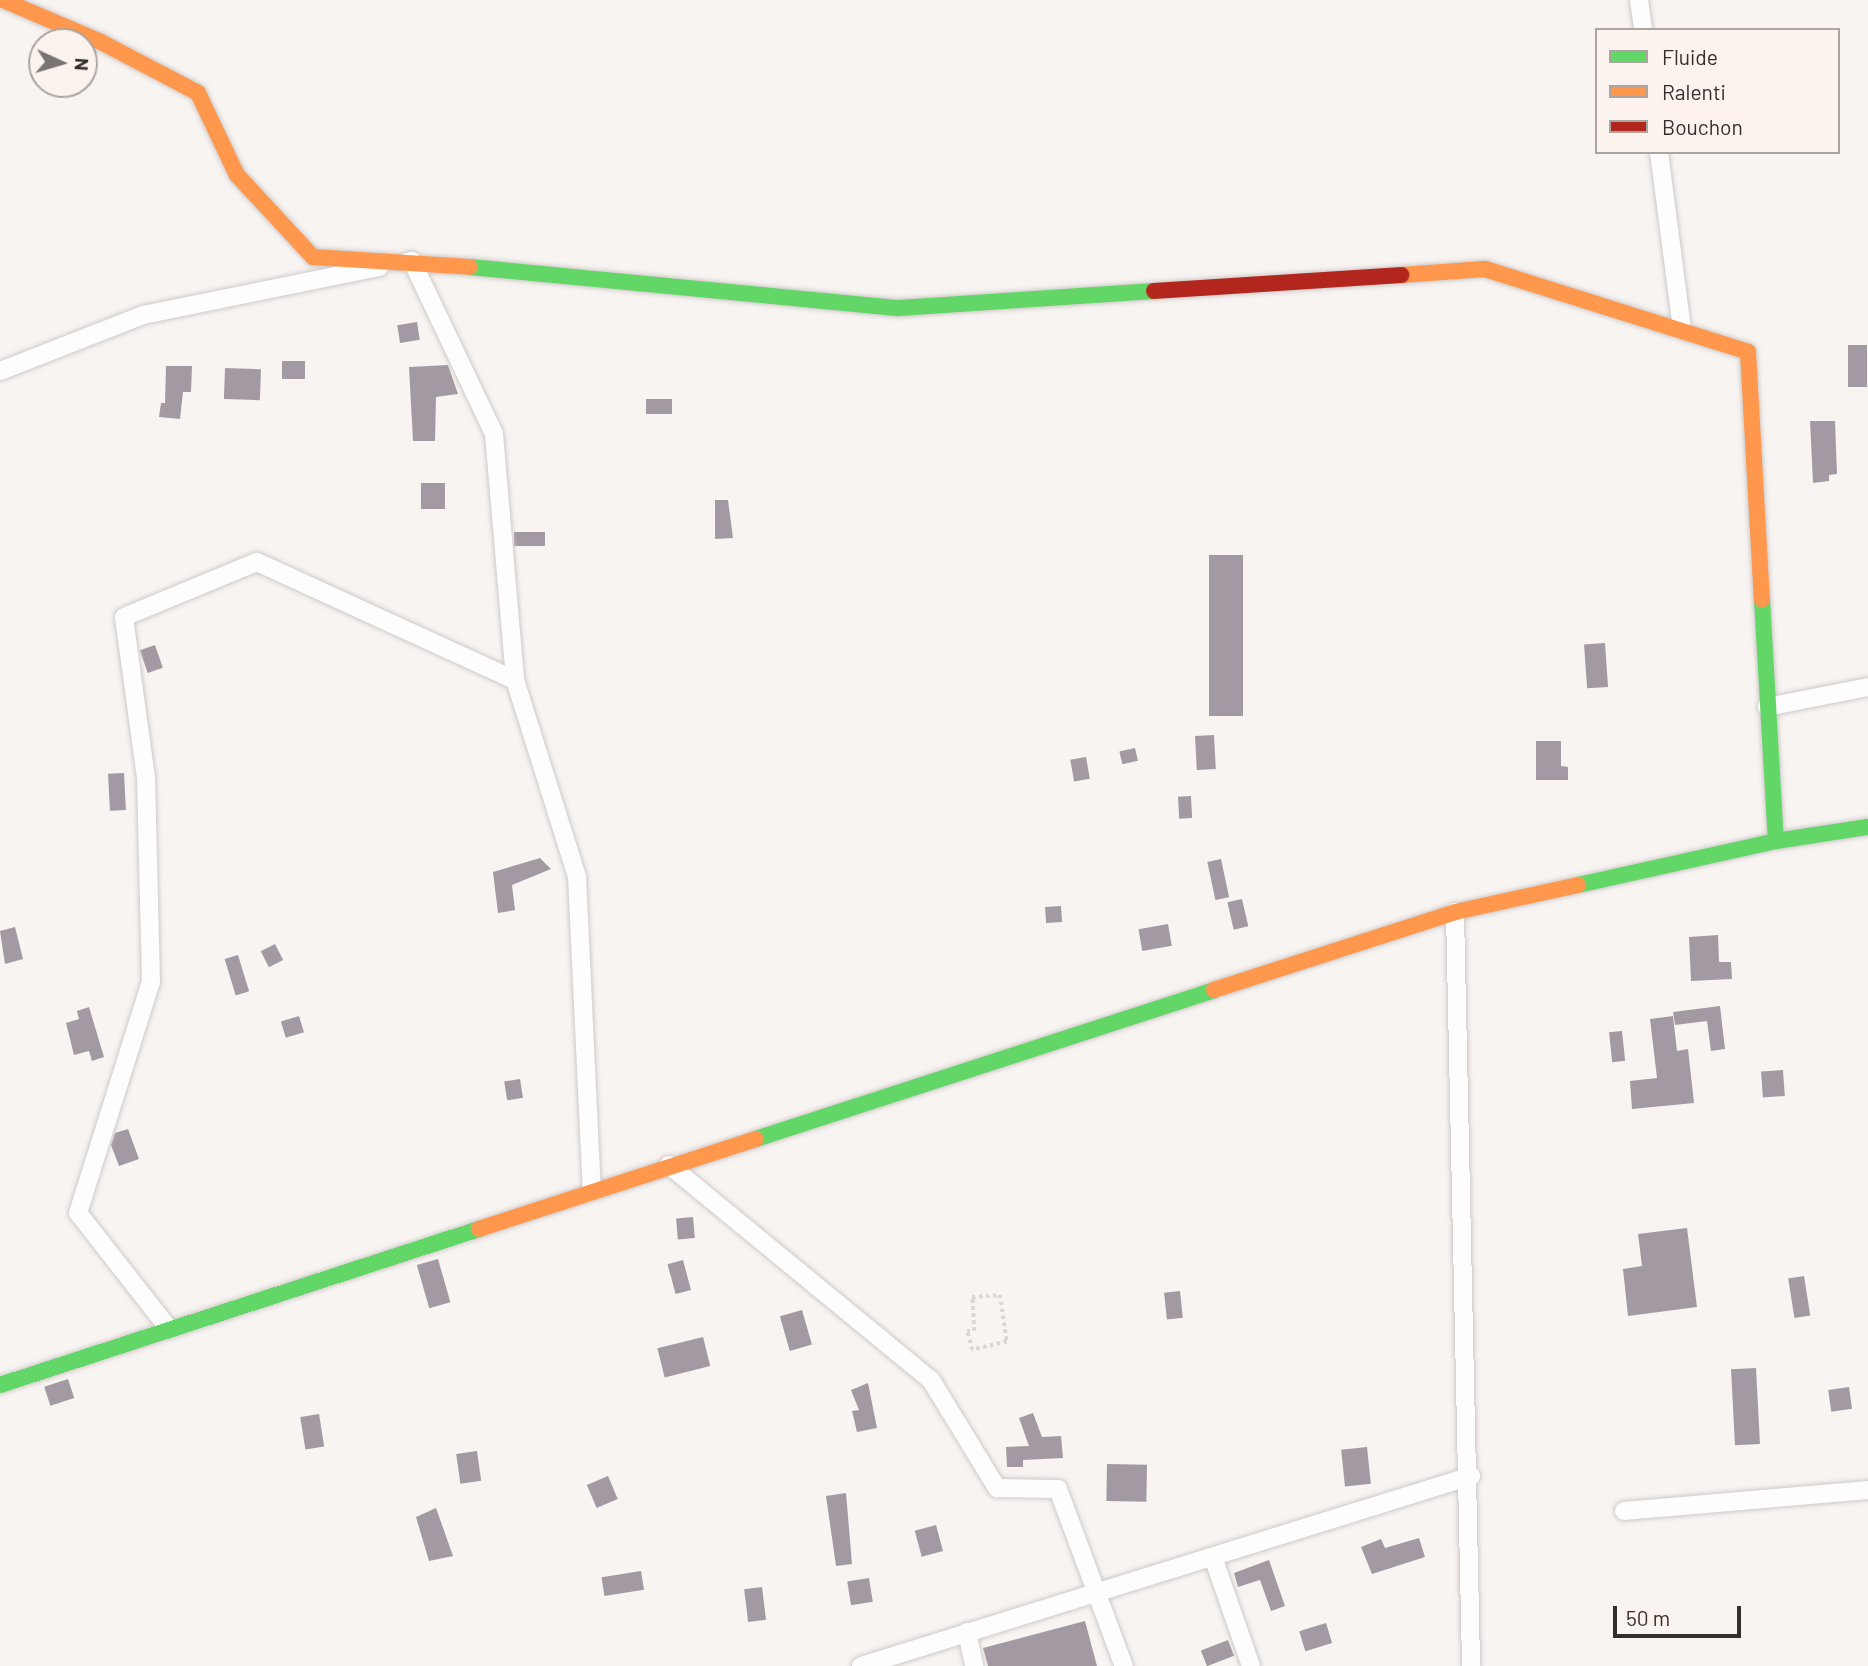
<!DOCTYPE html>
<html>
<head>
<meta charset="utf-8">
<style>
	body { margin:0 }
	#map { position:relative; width:1868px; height:1666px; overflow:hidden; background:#f8f4f2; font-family:Barlow,sans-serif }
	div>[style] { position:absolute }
	.building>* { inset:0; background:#a399a3; transform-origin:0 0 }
	.path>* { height:3.5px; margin-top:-1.75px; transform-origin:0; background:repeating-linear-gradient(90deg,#d9d8d7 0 3.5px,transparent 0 7px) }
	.roads { filter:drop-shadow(0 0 2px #cecac8) drop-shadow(0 0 2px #cecac8) }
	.street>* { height:18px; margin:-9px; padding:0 9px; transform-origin:9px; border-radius:9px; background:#fefdfd }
	.fast>* { height:16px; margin:-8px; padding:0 8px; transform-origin:8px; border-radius:8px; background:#63d668 }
	.slow>* { height:16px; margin:-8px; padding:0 8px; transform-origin:8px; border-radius:8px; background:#ff974d }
	.jam>* { height:16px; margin:-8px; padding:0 8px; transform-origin:8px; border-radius:8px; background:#b3261e }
	span { translate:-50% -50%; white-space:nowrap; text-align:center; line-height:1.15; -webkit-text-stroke:7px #fcf3ee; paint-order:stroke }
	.legend { position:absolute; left:1595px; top:28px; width:245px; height:126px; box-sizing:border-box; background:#fcf3ee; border:2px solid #aba5a1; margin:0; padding:9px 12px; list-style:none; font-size:21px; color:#322f2d }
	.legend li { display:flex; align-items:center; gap:14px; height:35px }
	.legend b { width:35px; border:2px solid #aba5a1 }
	.north { position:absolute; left:28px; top:28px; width:70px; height:70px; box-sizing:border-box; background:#fcf3ee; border:2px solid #aba5a1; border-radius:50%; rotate:94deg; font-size:19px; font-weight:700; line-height:28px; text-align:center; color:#322f2d }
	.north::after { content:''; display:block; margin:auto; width:24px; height:32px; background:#777472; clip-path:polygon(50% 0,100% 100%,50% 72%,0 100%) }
	.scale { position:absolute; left:1613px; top:1606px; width:128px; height:32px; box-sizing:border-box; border:4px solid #322f2d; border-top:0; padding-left:9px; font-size:21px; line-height:24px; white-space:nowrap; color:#322f2d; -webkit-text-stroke:5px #fcf3ee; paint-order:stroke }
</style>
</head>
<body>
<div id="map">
	<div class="building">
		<div style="left:417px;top:322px;width:18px;height:20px;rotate:81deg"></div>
		<div style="left:1848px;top:345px;width:19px;height:42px"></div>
		<div style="left:282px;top:361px;width:23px;height:18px"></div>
		<div style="clip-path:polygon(448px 365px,458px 394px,436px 397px,435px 441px,413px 441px,409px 367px)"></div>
		<div style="clip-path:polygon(166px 366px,192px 366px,191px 392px,183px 392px,180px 419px,159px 417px,161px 403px,165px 403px)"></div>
		<div style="left:225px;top:368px;width:36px;height:31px;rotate:2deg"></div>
		<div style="left:672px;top:399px;width:15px;height:26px;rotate:90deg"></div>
		<div style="clip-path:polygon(1810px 421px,1835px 421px,1837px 474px,1829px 475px,1829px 481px,1813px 483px)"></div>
		<div style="left:445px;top:483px;width:26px;height:24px;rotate:90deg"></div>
		<div style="clip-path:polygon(715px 500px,728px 500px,733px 538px,715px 539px)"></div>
		<div style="left:514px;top:532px;width:31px;height:14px"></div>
		<div style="left:1209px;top:555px;width:34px;height:161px"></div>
		<div style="left:1605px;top:643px;width:44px;height:21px;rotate:86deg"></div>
		<div style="left:155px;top:645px;width:24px;height:16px;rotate:71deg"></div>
		<div style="left:1214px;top:735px;width:34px;height:19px;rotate:87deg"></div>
		<div style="clip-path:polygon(1536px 741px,1561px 741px,1561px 766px,1568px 767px,1568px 780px,1536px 780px)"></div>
		<div style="left:1135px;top:748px;width:13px;height:16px;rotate:77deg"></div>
		<div style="left:1086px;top:757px;width:22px;height:16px;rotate:80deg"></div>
		<div style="left:124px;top:773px;width:37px;height:16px;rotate:87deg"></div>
		<div style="left:1191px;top:796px;width:22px;height:13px;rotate:87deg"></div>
		<div style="clip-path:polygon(540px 858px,551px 869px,512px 885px,515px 910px,498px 913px,493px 872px)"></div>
		<div style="left:1221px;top:859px;width:39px;height:14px;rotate:78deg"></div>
		<div style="left:1242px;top:899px;width:28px;height:15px;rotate:77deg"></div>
		<div style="left:1061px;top:906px;width:16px;height:16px;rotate:86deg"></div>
		<div style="left:1168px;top:924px;width:22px;height:30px;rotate:80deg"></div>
		<div style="clip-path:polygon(15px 927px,23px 959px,5px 964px,0 931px)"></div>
		<div style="clip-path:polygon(1718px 935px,1719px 962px,1731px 962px,1732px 979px,1691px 981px,1689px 937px)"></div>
		<div style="left:275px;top:944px;width:18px;height:16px;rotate:63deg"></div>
		<div style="left:238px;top:955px;width:38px;height:14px;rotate:73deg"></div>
		<div style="clip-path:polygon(1720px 1006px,1725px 1049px,1711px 1051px,1707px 1021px,1675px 1025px,1673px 1012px)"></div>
		<div style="clip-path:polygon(89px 1007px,104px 1057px,92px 1061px,89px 1051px,74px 1055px,66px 1023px,79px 1019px,77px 1011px)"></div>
		<div style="left:299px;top:1016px;width:17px;height:19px;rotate:73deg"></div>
		<div style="clip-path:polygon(1673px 1016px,1677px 1051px,1688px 1049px,1694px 1103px,1632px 1109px,1630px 1081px,1657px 1078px,1650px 1019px)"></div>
		<div style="left:1622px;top:1031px;width:30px;height:13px;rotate:84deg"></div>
		<div style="left:1783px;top:1070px;width:26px;height:22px;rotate:86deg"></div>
		<div style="left:520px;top:1079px;width:19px;height:16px;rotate:81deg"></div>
		<div style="clip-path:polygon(128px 1129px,139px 1159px,119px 1166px,111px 1145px,115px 1133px)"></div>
		<div style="left:693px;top:1217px;width:21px;height:17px;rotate:85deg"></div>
		<div style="clip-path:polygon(1687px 1228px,1697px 1307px,1628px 1316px,1623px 1269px,1642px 1266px,1638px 1234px)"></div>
		<div style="left:438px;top:1259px;width:45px;height:22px;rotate:74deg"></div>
		<div style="left:683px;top:1260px;width:31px;height:16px;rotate:75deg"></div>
		<div style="left:1804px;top:1276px;width:40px;height:16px;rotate:81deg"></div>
		<div style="left:1180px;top:1291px;width:27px;height:16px;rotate:84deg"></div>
		<div style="left:802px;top:1310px;width:36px;height:23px;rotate:74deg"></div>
		<div style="left:703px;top:1337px;width:30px;height:47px;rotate:76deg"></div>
		<div style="left:1756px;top:1368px;width:76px;height:25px;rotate:87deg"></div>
		<div style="left:68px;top:1379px;width:20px;height:25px;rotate:72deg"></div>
		<div style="clip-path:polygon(868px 1383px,877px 1428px,857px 1432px,852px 1411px,859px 1410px,851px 1390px)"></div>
		<div style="left:1849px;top:1387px;width:22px;height:21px;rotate:82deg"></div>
		<div style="clip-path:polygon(1033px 1413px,1042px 1437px,1061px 1436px,1063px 1458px,1023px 1460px,1023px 1467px,1007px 1467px,1006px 1447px,1029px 1446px,1019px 1418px)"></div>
		<div style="left:319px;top:1414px;width:33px;height:19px;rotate:81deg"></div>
		<div style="left:1367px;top:1447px;width:37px;height:26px;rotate:84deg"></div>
		<div style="left:477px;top:1451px;width:30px;height:21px;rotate:82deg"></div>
		<div style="left:1107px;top:1464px;width:40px;height:37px;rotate:1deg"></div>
		<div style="left:608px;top:1476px;width:25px;height:23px;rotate:67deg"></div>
		<div style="clip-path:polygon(846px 1493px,852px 1564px,836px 1566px,826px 1496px)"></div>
		<div style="clip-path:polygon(436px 1508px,453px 1556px,429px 1561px,416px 1517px)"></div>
		<div style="left:936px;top:1525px;width:27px;height:22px;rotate:75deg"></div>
		<div style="clip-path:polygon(1419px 1538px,1425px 1557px,1372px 1574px,1361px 1547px,1381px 1539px,1385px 1548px)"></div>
		<div style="clip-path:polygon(1269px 1560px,1285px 1606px,1271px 1611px,1260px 1580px,1238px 1587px,1234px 1573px)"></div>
		<div style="left:641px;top:1571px;width:19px;height:40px;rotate:81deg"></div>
		<div style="left:869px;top:1578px;width:24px;height:22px;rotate:81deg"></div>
		<div style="left:762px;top:1587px;width:33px;height:18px;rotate:83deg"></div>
		<div style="clip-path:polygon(1085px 1621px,1097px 1666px,988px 1666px,983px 1648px)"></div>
		<div style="left:1326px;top:1623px;width:21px;height:28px;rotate:73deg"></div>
		<div style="left:1228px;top:1640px;width:17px;height:29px;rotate:69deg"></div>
	</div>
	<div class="path">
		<div style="left:1000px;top:1295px;width:48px;rotate:81.5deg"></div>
		<div style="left:1007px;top:1342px;width:36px;rotate:167deg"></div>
		<div style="left:972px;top:1350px;width:20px;rotate:-105deg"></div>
		<div style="left:967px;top:1331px;width:7px"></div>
		<div style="left:974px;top:1331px;width:34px;rotate:-93deg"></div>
		<div style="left:972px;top:1297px;width:28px;rotate:-4deg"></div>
	</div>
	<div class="roads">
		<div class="street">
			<div style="left:1639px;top:0;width:30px;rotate:82deg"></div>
			<div style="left:1659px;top:152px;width:179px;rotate:82.6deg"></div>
			<div style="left:407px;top:262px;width:5px;rotate:-11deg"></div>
			<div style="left:412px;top:261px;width:191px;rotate:64.6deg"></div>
			<div style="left:494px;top:434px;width:247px;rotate:85.1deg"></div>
			<div style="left:0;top:371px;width:154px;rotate:-21.4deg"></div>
			<div style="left:143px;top:315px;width:241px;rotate:-11.5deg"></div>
			<div style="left:1767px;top:707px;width:103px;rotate:-11.2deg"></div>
			<div style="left:1455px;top:912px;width:754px;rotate:88.78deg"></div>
			<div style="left:669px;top:1165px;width:339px;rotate:39.4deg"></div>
			<div style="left:931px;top:1380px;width:127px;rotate:58.6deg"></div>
			<div style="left:997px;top:1488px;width:61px;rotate:0.9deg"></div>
			<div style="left:1058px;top:1489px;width:189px;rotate:69.6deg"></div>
			<div style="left:169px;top:1329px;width:147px;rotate:-128.1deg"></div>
			<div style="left:78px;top:1213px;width:242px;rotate:-72.5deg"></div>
			<div style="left:151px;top:982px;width:204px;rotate:-91.4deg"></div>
			<div style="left:146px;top:778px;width:162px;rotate:-97.8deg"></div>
			<div style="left:124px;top:617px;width:144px;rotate:-22.5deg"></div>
			<div style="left:257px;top:562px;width:284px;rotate:24.6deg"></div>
			<div style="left:515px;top:680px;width:207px;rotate:72.5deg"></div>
			<div style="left:577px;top:877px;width:313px;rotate:87.3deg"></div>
			<div style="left:1624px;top:1511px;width:245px;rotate:-4.9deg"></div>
			<div style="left:1213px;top:1557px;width:115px;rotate:70.8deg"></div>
			<div style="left:967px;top:1632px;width:35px;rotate:78deg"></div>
			<div style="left:861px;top:1666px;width:639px;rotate:-17.3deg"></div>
		</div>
		<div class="fast">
			<div style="left:470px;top:267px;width:431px;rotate:5.5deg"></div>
			<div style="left:899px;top:308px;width:256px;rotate:-3.8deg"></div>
			<div style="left:1762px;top:600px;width:241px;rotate:86.7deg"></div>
			<div style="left:1578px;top:885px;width:203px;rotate:-12.5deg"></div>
			<div style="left:1776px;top:841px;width:93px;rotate:-8.7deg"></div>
			<div style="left:756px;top:1139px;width:482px;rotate:-18deg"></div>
			<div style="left:0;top:1385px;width:504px;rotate:-18.04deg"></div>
		</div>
		<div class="slow">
			<div style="left:3px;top:0;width:107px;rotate:23.2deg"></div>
			<div style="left:101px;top:42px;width:110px;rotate:27.7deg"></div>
			<div style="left:198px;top:93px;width:91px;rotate:64.6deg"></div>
			<div style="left:237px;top:175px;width:112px;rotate:47.2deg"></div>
			<div style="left:313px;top:257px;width:157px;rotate:3.6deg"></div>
			<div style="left:1401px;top:275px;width:84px;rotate:-4.1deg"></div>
			<div style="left:1485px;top:269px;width:276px;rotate:17.5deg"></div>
			<div style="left:1748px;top:352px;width:248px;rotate:86.8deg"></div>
			<div style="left:1214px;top:990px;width:253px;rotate:-17.9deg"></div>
			<div style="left:1455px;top:912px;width:126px;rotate:-12.4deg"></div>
			<div style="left:479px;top:1229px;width:291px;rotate:-18deg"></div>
		</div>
		<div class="jam">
			<div style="left:1154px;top:291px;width:248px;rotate:-3.7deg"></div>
		</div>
	</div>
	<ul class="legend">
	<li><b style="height:9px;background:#63d668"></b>Fluide</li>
	<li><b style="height:9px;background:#ff974d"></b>Ralenti</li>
	<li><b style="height:9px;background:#b3261e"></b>Bouchon</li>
	</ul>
	<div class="north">N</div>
	<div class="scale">50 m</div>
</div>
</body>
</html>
